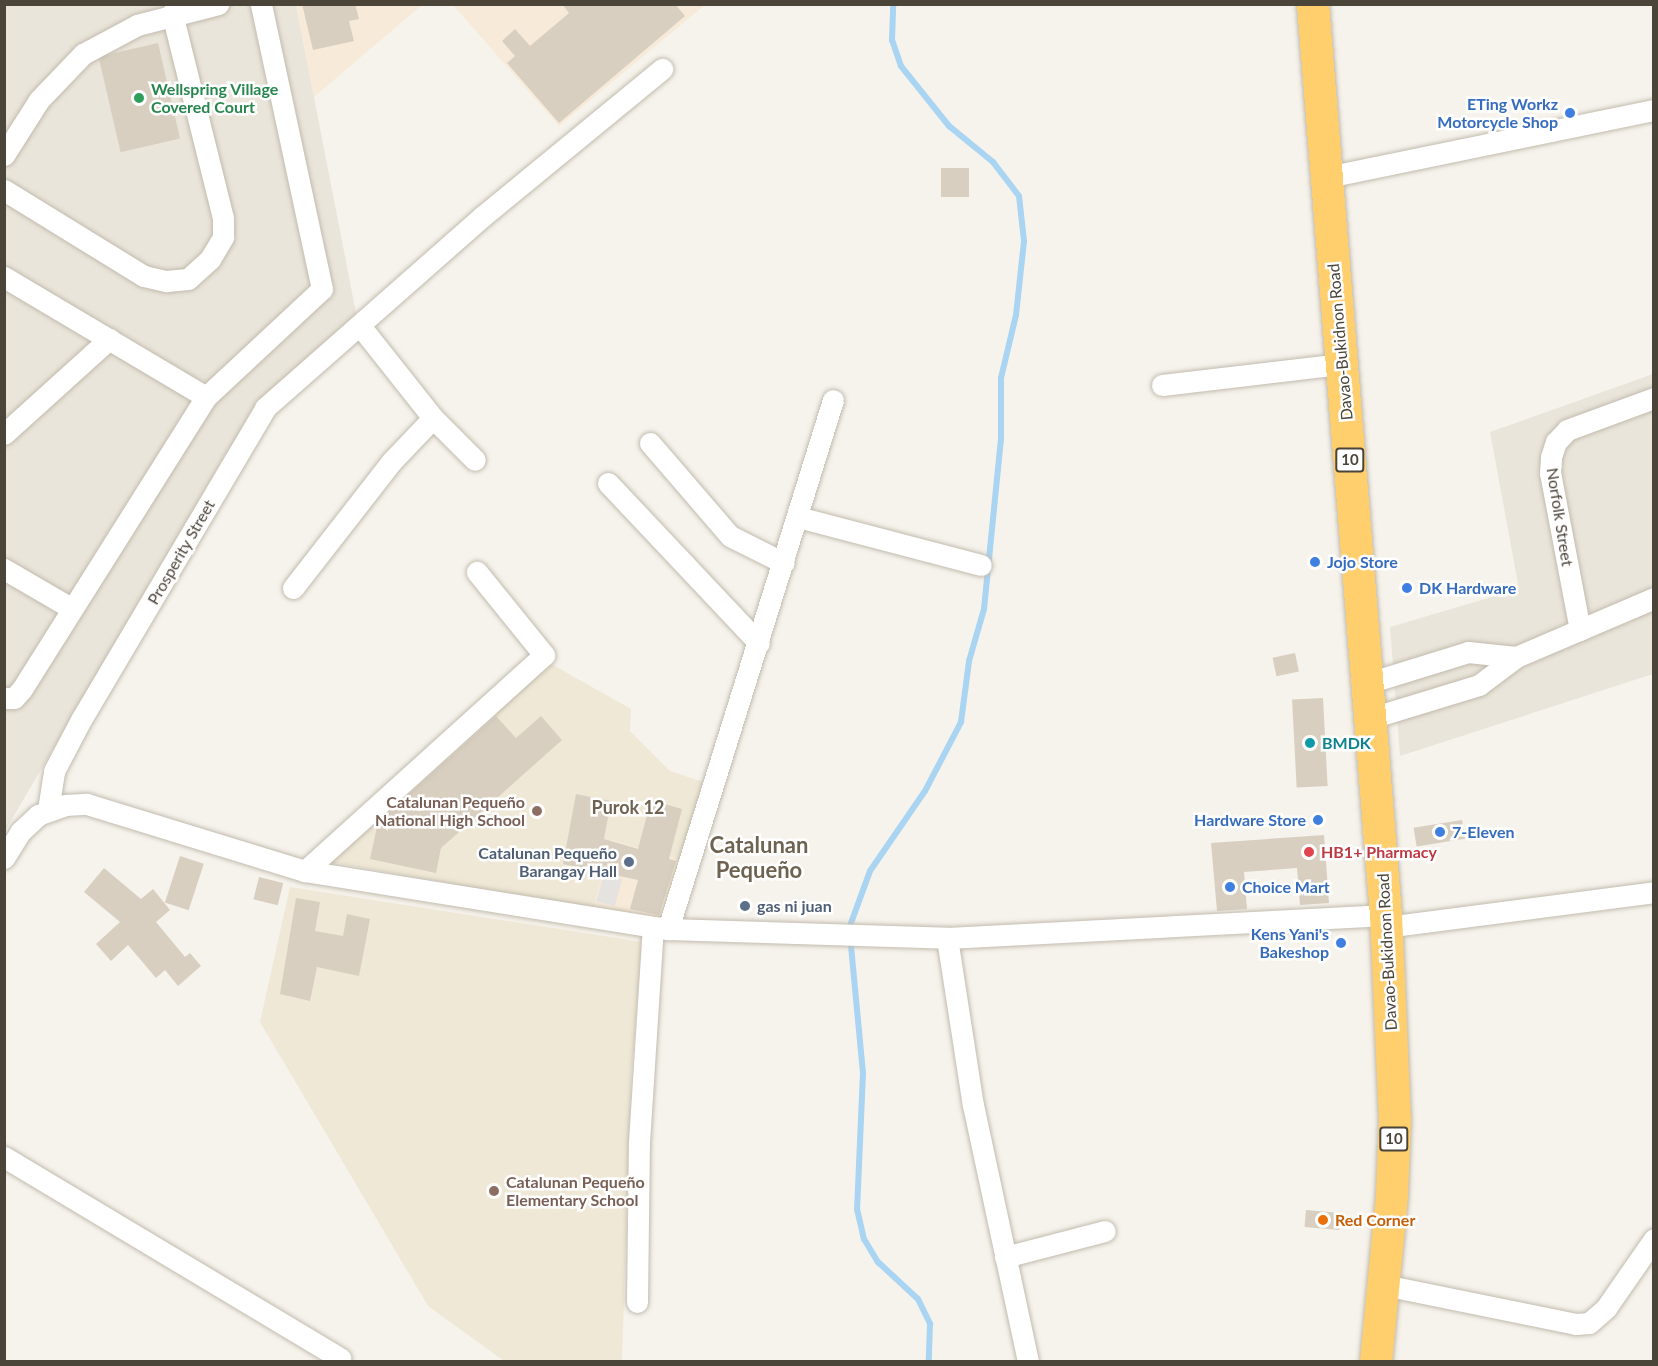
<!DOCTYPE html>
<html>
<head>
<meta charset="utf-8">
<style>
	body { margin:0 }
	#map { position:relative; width:1658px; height:1366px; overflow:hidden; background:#f6f3ec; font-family:Lato,sans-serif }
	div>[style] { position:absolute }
	.residential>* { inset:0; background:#eae5da }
	.commercial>* { inset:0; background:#f7ead8; transform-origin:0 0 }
	.education>* { inset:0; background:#efe8d6 }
	.parking>* { inset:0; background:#e5e3e0; transform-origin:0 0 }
	.stream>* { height:6px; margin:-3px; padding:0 3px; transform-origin:3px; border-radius:3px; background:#a9d4f2 }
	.building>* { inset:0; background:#d8cfc1; transform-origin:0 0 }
	.roads { filter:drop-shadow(0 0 2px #c2bbae) drop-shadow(0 0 2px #c2bbae) }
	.minor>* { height:21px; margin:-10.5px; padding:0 10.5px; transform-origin:10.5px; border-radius:10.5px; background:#fff }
	.highway>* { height:32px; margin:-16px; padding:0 16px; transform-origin:16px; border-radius:16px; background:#ffcf6e }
	.dots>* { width:16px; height:16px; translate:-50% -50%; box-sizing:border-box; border:3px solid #fff; border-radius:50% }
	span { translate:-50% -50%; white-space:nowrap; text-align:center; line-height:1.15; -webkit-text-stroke:5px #fff; paint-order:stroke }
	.shield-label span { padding:2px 4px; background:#fff; border:2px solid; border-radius:4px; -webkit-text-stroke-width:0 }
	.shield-label { font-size:15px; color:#4b4439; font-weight:700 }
	.leisure-label { font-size:16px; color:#27864d; font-weight:700 }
	.left { translate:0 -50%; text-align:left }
	.shop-label { font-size:16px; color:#366cbe; font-weight:700 }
	.right { translate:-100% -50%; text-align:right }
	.street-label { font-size:16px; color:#4b4439 }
	.culture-label { font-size:16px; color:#0d838f; font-weight:700 }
	.education-label { font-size:16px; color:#785e54; font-weight:700 }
	.health-label { font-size:16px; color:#be3a42; font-weight:700 }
	.service-label { font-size:16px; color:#4e5e75; font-weight:700 }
	.food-label { font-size:16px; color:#c56008; font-weight:700 }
	.neighbourhood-label { font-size:18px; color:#6e6250; font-weight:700 }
	.district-label { font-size:22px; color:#6e6250; font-weight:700 }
	.frame { position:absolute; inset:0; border:6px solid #4b4439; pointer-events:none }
</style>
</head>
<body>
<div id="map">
	<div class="residential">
		<div style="clip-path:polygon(5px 5px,296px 5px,357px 318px,225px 455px,5px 831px)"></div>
		<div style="clip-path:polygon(1653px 374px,1653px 674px,1400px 756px,1390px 627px,1519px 589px,1490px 432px)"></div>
	</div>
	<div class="commercial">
		<div style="clip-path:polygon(296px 4px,422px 5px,314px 97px)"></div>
		<div style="clip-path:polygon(453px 5px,705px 5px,559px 126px)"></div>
		<div style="left:611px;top:840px;width:72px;height:71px;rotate:15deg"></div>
	</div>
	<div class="education">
		<div style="clip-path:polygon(546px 661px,631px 709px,630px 731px,670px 771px,703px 782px,680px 859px,611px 840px,593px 909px,325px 861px)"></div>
		<div style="clip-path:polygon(290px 887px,642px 942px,631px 1075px,622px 1361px,504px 1361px,428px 1306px,260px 1022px)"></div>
	</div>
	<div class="parking">
		<div style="left:604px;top:874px;width:19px;height:28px;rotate:16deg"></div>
	</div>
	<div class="stream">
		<div style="left:851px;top:923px;width:55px;rotate:-69.9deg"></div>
		<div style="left:870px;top:871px;width:97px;rotate:-55.5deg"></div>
		<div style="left:925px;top:791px;width:78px;rotate:-62.4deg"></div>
		<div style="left:961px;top:722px;width:62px;rotate:-82.5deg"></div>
		<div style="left:969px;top:661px;width:54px;rotate:-73.9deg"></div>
		<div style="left:984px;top:609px;width:170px;rotate:-84.3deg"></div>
		<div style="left:1001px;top:440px;width:62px;rotate:-90deg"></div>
		<div style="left:1001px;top:378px;width:65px;rotate:-76.6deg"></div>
		<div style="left:1016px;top:315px;width:74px;rotate:-83.8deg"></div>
		<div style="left:1024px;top:241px;width:45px;rotate:-96.3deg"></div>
		<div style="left:1019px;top:196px;width:43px;rotate:-127.4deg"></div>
		<div style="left:993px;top:162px;width:57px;rotate:-140.7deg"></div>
		<div style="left:949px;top:126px;width:77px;rotate:-128.7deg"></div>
		<div style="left:901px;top:66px;width:28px;rotate:-109deg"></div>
		<div style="left:892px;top:40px;width:36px;rotate:-88deg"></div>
		<div style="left:851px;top:946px;width:128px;rotate:84.6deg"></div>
		<div style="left:863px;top:1073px;width:136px;rotate:92.5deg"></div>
		<div style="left:857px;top:1209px;width:31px;rotate:77deg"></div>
		<div style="left:864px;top:1239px;width:27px;rotate:59deg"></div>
		<div style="left:878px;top:1262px;width:54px;rotate:42.8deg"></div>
		<div style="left:918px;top:1299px;width:28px;rotate:64deg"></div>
		<div style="left:930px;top:1324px;width:38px;rotate:92deg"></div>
	</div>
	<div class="building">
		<div style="clip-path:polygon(302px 4px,355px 4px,359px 19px,349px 21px,354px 41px,313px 50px)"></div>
		<div style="clip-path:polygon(562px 4px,675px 4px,685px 16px,559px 123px,507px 63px,515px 56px,502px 41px,515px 29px,530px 46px,569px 13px)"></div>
		<div style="left:158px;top:43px;width:98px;height:61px;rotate:77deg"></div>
		<div style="left:941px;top:168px;width:28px;height:29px"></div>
		<div style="left:1295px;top:653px;width:19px;height:23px;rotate:78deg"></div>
		<div style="left:1323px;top:698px;width:88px;height:31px;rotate:87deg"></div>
		<div style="clip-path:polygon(496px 716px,516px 738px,541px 716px,562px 740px,441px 848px,436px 873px,370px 859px,378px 822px)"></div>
		<div style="clip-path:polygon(576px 794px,611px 801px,604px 839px,638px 849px,651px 800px,682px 809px,669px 859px,676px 861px,659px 915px,630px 909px,638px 880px,563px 864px)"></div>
		<div style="left:1462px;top:820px;width:19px;height:49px;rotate:81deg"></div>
		<div style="clip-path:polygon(1324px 835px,1329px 903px,1300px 905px,1297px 868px,1244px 872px,1247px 909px,1217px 911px,1211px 843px)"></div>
		<div style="left:180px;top:856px;width:25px;height:49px;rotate:18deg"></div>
		<div style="clip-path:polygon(104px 868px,141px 899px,153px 889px,170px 910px,156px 922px,185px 957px,190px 953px,201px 966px,178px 986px,165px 970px,156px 978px,128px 945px,111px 961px,96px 944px,120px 922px,84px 892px)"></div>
		<div style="left:259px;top:877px;width:25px;height:23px;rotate:14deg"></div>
		<div style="clip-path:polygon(296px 898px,320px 902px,315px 931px,343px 936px,347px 914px,370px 919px,359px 976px,317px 967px,310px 1001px,280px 994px)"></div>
		<div style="left:1306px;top:1210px;width:35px;height:17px;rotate:5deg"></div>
	</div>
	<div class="roads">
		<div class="minor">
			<div style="left:4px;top:155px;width:65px;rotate:-57.5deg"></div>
			<div style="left:39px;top:100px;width:64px;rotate:-46.3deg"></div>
			<div style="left:83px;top:54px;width:61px;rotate:-28.2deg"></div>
			<div style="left:137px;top:25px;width:84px;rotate:-14.5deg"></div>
			<div style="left:1327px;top:177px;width:334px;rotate:-11.6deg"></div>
			<div style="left:4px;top:190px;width:164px;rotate:31.6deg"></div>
			<div style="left:144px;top:276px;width:23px;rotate:13deg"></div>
			<div style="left:166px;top:281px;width:22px;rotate:-5deg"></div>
			<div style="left:188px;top:279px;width:30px;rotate:-42deg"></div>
			<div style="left:210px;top:259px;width:26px;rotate:-59deg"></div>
			<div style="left:223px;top:237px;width:19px;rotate:-90deg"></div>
			<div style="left:223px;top:218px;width:211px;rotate:-104deg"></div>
			<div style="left:4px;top:277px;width:235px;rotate:30.7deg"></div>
			<div style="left:361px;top:327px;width:116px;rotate:51.6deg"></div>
			<div style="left:433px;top:418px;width:59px;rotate:45deg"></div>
			<div style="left:1162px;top:385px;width:181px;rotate:-6.7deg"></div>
			<div style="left:4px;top:434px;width:142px;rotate:-42.1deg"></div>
			<div style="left:650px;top:443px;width:123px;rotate:49.3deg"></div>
			<div style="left:730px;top:536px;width:60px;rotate:26.6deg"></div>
			<div style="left:608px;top:483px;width:220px;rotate:46.7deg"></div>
			<div style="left:798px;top:517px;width:189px;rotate:14.7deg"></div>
			<div style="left:4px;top:569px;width:78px;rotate:30.2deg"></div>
			<div style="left:293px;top:588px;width:161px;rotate:-52.1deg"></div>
			<div style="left:392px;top:461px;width:59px;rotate:-46.4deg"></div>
			<div style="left:1580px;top:630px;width:160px;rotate:-100.8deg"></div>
			<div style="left:1550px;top:473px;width:16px;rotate:-86deg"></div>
			<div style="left:1551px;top:457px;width:16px;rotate:-72deg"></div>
			<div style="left:1556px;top:442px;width:16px;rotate:-47deg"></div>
			<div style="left:1567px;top:430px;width:93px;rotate:-20.2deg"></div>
			<div style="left:1368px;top:683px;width:105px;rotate:-17.2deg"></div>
			<div style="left:1468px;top:652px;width:48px;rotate:5.9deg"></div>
			<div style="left:4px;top:698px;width:10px"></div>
			<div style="left:14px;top:698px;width:12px;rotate:-48deg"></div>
			<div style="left:22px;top:689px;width:345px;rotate:-57.8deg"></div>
			<div style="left:206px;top:397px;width:158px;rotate:-43deg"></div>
			<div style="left:322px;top:289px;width:291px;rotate:-102.1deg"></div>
			<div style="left:1371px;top:718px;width:113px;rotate:-17deg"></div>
			<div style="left:1479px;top:685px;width:46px;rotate:-37.1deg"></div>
			<div style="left:1516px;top:657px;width:150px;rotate:-23.1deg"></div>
			<div style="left:48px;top:810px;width:39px;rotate:-81deg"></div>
			<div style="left:54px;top:771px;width:60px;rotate:-62.2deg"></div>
			<div style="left:82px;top:718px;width:360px;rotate:-59.4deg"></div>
			<div style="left:265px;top:408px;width:290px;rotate:-41.4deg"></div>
			<div style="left:483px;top:216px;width:232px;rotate:-39.4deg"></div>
			<div style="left:4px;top:858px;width:31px;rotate:-58deg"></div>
			<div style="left:20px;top:832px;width:25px;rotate:-43deg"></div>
			<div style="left:38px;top:815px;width:29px;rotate:-20deg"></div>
			<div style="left:65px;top:805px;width:22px;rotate:-3deg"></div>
			<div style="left:87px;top:804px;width:228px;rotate:17.1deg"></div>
			<div style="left:305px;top:871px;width:368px;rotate:9.1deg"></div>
			<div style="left:668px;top:929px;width:279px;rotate:1.8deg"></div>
			<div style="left:947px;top:938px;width:440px;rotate:-3deg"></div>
			<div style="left:305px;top:871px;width:322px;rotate:-42.1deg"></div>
			<div style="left:544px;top:655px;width:107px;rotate:-128.9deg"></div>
			<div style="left:1386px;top:927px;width:270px;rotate:-7.4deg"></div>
			<div style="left:668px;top:929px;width:554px;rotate:-72.68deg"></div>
			<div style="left:947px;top:938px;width:169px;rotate:81.2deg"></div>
			<div style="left:973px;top:1105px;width:263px;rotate:77.9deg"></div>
			<div style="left:4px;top:1157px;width:392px;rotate:30.9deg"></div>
			<div style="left:1005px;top:1257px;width:103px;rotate:-14.6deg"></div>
			<div style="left:1384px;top:1285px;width:196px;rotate:11.5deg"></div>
			<div style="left:1576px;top:1324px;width:13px;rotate:-4deg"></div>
			<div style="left:1589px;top:1323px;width:23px;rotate:-41deg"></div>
			<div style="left:1606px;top:1308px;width:84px;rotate:-55.2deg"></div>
			<div style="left:637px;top:1302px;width:160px;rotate:-89.3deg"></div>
			<div style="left:639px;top:1142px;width:215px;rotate:-86.3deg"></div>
		</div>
		<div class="highway">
			<div style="left:1313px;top:4px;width:914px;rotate:85.42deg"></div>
			<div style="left:1386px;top:915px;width:205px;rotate:87.5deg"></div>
			<div style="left:1395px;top:1120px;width:76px;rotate:92.3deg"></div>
			<div style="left:1392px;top:1196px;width:167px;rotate:95.5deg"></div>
		</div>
	</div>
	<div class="dots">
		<div style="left:139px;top:98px;background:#2e9e5b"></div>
		<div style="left:1570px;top:113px;background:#3f7fe0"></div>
		<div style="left:1315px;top:562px;background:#3f7fe0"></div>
		<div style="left:1407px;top:588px;background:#3f7fe0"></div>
		<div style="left:1310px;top:743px;background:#0f9aa8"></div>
		<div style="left:537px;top:811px;background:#8d6e63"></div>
		<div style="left:1318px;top:820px;background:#3f7fe0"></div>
		<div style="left:1440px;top:832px;background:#3f7fe0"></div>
		<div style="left:1309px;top:852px;background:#e0444e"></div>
		<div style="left:629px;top:862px;background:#5c6f8a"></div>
		<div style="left:1230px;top:887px;background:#3f7fe0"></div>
		<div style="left:745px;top:906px;background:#5c6f8a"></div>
		<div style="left:1341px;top:943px;background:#3f7fe0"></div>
		<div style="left:494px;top:1191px;background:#8d6e63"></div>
		<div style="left:1323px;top:1220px;background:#e8710a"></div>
	</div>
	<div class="shield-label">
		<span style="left:1350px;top:460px">10</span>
		<span style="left:1394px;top:1139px">10</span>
	</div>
	<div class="leisure-label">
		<span class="left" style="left:151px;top:98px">Wellspring Village<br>Covered Court</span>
	</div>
	<div class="shop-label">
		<span class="right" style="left:1558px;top:113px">ETing Workz<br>Motorcycle Shop</span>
		<span class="left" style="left:1327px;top:562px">Jojo Store</span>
		<span class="left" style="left:1419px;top:588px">DK Hardware</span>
		<span class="right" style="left:1306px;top:820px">Hardware Store</span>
		<span class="left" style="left:1452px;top:832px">7-Eleven</span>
		<span class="left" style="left:1242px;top:887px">Choice Mart</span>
		<span class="right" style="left:1329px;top:943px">Kens Yani's<br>Bakeshop</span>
	</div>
	<div class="street-label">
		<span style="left:1340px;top:342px;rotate:-95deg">Davao-Bukidnon Road</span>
		<span style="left:1560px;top:517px;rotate:81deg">Norfolk Street</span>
		<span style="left:181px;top:552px;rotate:-60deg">Prosperity Street</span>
		<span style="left:1387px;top:952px;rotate:-93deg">Davao-Bukidnon Road</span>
	</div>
	<div class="culture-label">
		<span class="left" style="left:1322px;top:743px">BMDK</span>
	</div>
	<div class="education-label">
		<span class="right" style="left:525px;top:811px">Catalunan Pequeño<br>National High School</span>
		<span class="left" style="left:506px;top:1191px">Catalunan Pequeño<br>Elementary School</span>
	</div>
	<div class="health-label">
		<span class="left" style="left:1321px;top:852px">HB1+ Pharmacy</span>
	</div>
	<div class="service-label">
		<span class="right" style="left:617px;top:862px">Catalunan Pequeño<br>Barangay Hall</span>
		<span class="left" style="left:757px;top:906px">gas ni juan</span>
	</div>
	<div class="food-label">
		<span class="left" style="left:1335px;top:1220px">Red Corner</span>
	</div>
	<div class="neighbourhood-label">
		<span style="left:628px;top:807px">Purok 12</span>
	</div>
	<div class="district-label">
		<span style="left:759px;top:857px">Catalunan<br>Pequeño</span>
	</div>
	<div class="frame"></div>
</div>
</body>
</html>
